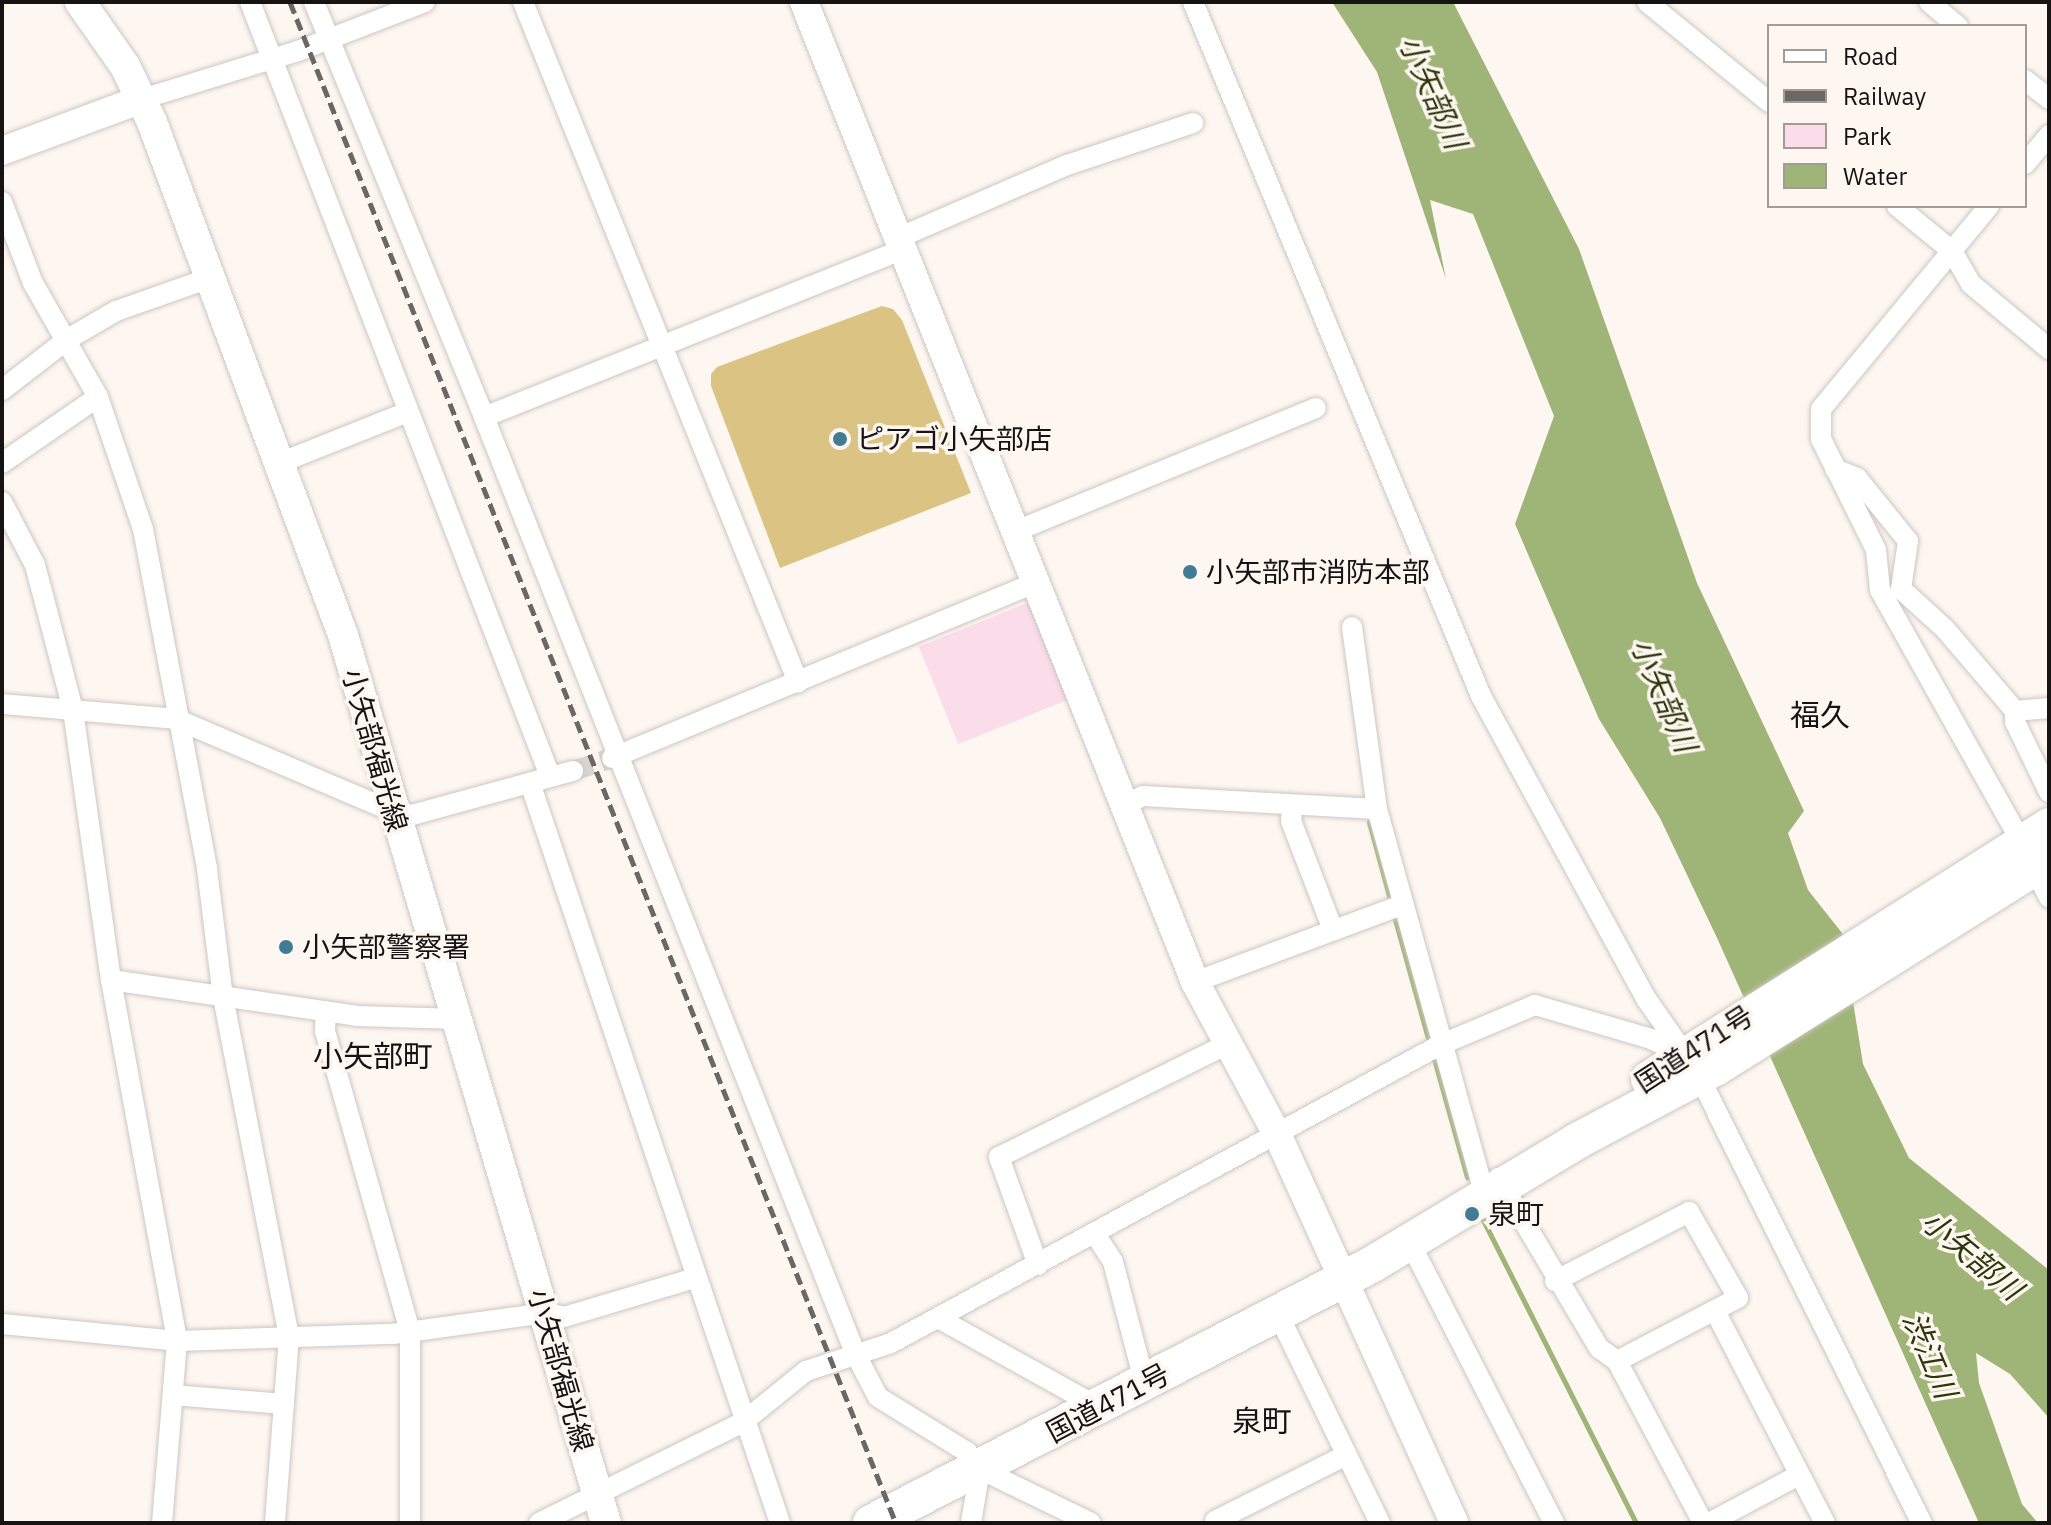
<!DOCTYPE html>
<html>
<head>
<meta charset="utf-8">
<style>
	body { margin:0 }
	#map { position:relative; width:2051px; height:1525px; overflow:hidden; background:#fdf6f1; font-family:"IBM Plex Sans","Noto Sans JP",sans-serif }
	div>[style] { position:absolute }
	.green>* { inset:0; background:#fbdce9; transform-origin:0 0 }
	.water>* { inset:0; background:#9fb577 }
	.stream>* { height:5px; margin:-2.5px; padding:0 2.5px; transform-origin:2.5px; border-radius:2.5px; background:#9fb577 }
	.building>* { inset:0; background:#dbc483 }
	.street-tunnel>* { height:20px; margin-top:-10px; transform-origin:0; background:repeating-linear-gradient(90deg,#dad4d0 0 20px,transparent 0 30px) }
	.roads { filter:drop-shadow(0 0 2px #cdc6c1) drop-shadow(0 0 2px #cdc6c1) }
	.street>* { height:20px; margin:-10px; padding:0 10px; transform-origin:10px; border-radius:10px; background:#fff }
	.secondary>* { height:28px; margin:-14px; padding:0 14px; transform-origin:14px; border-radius:14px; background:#fff }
	.primary>* { height:30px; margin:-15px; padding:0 15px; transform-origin:15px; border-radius:15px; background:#fff }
	.highway>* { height:36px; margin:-18px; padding:0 18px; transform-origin:18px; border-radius:18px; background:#fff }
	.rail>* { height:5px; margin-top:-2.5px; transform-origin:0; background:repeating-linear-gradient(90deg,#6b6764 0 12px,transparent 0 18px) }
	.dots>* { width:22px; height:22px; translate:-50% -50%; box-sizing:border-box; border:4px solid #fdf6f1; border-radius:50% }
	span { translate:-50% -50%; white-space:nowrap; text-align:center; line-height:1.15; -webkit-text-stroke:7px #fdf6f1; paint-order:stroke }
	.poi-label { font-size:28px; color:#161412 }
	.left { translate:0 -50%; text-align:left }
	.street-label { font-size:28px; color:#161412 }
	.water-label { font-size:30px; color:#2b3809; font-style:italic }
	.neighbourhood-label { font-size:30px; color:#161412 }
	.frame { position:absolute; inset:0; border:4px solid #161412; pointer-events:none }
	.legend { position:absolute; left:1767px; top:24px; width:260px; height:184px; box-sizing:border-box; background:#fdf6f1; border:2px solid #a19c98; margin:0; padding:10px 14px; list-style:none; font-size:24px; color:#161412 }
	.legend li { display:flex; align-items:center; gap:16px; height:40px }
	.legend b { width:40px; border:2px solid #a19c98 }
</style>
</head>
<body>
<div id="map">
	<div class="green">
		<div style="left:1032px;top:601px;width:105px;height:122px;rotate:68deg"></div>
	</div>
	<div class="water">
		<div style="clip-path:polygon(1332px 2px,1453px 2px,1579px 249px,1697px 583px,1804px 811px,1788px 833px,1808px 890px,1842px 933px,1863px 1064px,1909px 1158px,2049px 1270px,2049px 1418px,2010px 1374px,1976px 1353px,1979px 1383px,2022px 1504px,2038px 1523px,1979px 1523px,1718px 940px,1660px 818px,1599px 719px,1515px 524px,1554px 416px,1473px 214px,1430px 200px,1446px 279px,1377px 72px)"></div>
	</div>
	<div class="stream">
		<div style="left:1369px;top:822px;width:84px;rotate:74.8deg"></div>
		<div style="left:1393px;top:912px;width:138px;rotate:74.5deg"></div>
		<div style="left:1433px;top:1055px;width:127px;rotate:74.4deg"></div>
		<div style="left:1481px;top:1216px;width:344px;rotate:63.2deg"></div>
	</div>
	<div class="building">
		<div style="clip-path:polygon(882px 306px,893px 309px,902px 320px,971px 493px,780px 568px,711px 386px,711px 374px,717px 367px)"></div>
	</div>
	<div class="street-tunnel">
		<div style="left:573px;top:771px;width:41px;rotate:-18.4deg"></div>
	</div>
	<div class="roads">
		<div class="street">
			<div style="left:250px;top:2px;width:830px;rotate:68.81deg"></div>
			<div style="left:314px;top:2px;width:448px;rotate:67.7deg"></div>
			<div style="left:484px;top:417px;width:451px;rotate:-21.8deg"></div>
			<div style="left:523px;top:2px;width:734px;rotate:67.98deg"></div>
			<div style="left:1193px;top:2px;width:751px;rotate:67.46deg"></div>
			<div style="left:1481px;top:696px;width:346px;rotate:61.4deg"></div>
			<div style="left:1647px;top:1000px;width:65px;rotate:55.1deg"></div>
			<div style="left:1647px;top:2px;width:158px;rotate:39.3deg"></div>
			<div style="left:1929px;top:2px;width:38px;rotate:40deg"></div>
			<div style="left:2025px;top:80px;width:31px;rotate:38deg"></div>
			<div style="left:142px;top:99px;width:163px;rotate:-17.1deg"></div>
			<div style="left:298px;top:51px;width:136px;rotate:-21.1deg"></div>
			<div style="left:2025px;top:164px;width:38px;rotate:-50deg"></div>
			<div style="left:2px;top:202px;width:87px;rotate:69.1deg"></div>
			<div style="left:33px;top:283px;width:131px;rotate:60.3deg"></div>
			<div style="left:98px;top:397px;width:139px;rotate:71.2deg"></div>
			<div style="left:143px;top:529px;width:346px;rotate:79.3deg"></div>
			<div style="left:207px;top:869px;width:129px;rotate:82.9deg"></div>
			<div style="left:223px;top:997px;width:345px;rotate:79deg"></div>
			<div style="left:289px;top:1336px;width:188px;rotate:94.3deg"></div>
			<div style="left:1897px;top:206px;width:71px;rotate:39.3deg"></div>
			<div style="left:1952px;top:251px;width:38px;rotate:60deg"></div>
			<div style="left:1971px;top:284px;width:102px;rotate:39.8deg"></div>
			<div style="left:1989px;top:206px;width:264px;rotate:129.6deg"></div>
			<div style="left:1821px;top:409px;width:30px;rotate:90deg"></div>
			<div style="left:1821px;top:439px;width:124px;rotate:63.6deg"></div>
			<div style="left:1876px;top:550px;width:40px;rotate:84.3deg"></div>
			<div style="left:1880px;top:590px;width:290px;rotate:60.7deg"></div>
			<div style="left:898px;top:238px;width:184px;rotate:-23.4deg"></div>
			<div style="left:1067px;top:165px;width:133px;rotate:-18.4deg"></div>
			<div style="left:2px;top:390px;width:83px;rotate:-37.7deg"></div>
			<div style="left:68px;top:339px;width:56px;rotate:-30.3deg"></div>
			<div style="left:116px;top:311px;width:96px;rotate:-19.4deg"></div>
			<div style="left:484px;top:417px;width:1009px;rotate:68.37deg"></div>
			<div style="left:856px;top:1355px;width:47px;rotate:62.4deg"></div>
			<div style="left:878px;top:1397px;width:105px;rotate:31.7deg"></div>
			<div style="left:967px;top:1452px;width:21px;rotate:53deg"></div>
			<div style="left:980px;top:1469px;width:123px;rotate:25.9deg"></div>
			<div style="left:2px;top:463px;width:116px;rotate:-34.5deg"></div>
			<div style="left:277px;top:464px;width:141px;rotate:-21.7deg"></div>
			<div style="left:1835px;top:469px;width:24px;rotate:22deg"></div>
			<div style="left:1857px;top:478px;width:81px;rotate:51deg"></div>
			<div style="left:1908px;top:541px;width:49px;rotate:98.3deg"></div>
			<div style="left:1901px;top:589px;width:59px;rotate:42.3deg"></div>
			<div style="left:1945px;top:629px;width:108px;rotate:49.5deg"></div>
			<div style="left:2015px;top:711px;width:11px;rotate:90deg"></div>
			<div style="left:2015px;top:722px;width:78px;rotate:64.1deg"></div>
			<div style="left:2px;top:502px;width:71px;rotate:62.4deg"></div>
			<div style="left:35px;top:565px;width:150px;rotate:75.3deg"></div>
			<div style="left:73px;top:710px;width:273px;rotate:82deg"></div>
			<div style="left:111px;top:980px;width:367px;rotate:79.6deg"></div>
			<div style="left:177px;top:1341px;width:183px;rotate:94.7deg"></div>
			<div style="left:1016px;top:531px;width:324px;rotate:-22.3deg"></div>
			<div style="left:1352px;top:627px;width:184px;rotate:82.2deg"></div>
			<div style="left:1377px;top:809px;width:401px;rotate:74.4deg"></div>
			<div style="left:2px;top:704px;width:175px;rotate:4.9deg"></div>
			<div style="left:176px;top:719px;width:235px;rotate:23.1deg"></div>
			<div style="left:392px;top:811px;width:20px;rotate:11deg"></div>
			<div style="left:412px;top:815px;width:167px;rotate:-15.3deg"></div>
			<div style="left:2015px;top:711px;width:34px;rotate:-5deg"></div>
			<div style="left:612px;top:758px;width:460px;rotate:-22.5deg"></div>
			<div style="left:530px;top:783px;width:781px;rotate:71.33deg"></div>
			<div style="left:1125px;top:805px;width:20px;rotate:-27deg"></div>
			<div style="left:1143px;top:796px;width:234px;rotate:3.2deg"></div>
			<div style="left:1292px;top:808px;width:13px;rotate:94deg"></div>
			<div style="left:1291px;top:821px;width:117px;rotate:68.9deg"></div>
			<div style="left:2034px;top:868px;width:33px;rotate:63deg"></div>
			<div style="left:111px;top:980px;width:249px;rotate:8.3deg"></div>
			<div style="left:357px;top:1016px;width:101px;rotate:1.7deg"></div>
			<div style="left:1195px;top:982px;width:221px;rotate:-20.4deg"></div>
			<div style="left:326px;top:1011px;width:20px;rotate:93deg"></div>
			<div style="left:325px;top:1031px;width:313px;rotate:74.2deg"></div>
			<div style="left:410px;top:1332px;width:191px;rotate:90deg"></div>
			<div style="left:1699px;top:1076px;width:500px;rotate:63.5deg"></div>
			<div style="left:1498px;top:1178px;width:198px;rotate:59.3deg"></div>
			<div style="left:1599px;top:1348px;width:22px;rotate:36deg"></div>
			<div style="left:1617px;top:1361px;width:183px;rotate:62deg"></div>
			<div style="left:1095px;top:1234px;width:33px;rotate:57deg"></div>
			<div style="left:1113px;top:1262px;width:126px;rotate:75.3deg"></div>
			<div style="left:1406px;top:1235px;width:324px;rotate:62.8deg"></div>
			<div style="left:1038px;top:1265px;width:115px;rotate:-109.9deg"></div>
			<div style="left:999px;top:1157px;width:253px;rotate:-26.3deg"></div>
			<div style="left:1555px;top:1281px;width:151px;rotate:-27.2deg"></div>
			<div style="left:1689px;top:1212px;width:99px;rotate:60.3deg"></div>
			<div style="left:1738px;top:1298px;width:136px;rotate:152.5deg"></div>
			<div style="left:1715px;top:1311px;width:239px;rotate:62.6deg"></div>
			<div style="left:1278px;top:1314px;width:233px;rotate:64deg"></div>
			<div style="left:938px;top:1318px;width:185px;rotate:29.1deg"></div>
			<div style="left:2px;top:1324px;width:176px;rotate:5.5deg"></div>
			<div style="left:177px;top:1341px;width:216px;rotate:-1.9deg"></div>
			<div style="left:393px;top:1334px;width:155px;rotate:-7.8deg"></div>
			<div style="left:547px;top:1313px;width:17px;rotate:13deg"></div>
			<div style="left:564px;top:1317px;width:137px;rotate:-16.6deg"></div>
			<div style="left:173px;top:1395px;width:111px;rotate:4.6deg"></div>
			<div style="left:1215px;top:1521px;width:147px;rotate:-26.7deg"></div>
			<div style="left:539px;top:1523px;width:228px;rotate:-26.3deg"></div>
			<div style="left:743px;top:1422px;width:81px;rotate:-39deg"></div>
			<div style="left:806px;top:1371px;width:89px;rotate:-18.2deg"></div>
			<div style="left:891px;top:1343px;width:625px;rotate:-28.49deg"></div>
			<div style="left:1440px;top:1045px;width:103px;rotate:-22.8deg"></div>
			<div style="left:1535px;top:1005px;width:121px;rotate:16.3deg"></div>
			<div style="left:1651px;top:1039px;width:39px;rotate:26deg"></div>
			<div style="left:971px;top:1523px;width:55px;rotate:-80.5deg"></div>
			<div style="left:1709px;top:1523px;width:102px;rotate:-28.1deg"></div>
		</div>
		<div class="secondary">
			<div style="left:804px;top:2px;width:1055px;rotate:68.25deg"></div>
			<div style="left:1195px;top:982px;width:175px;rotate:61.7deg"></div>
			<div style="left:1278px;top:1136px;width:425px;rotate:65.5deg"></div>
			<div style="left:2px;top:151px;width:149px;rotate:-20.4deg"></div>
		</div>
		<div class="primary">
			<div style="left:80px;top:2px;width:78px;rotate:54.9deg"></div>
			<div style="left:125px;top:66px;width:62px;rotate:64.3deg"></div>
			<div style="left:152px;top:122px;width:547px;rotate:69.58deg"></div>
			<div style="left:343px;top:635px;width:926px;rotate:73.5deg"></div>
		</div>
		<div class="highway">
			<div style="left:1649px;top:1079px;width:473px;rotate:-32.3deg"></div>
			<div style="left:871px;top:1523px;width:563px;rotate:-27.29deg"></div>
			<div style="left:1371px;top:1265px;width:240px;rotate:-31deg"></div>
			<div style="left:1577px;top:1141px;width:158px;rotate:-27.9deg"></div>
			<div style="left:1717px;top:1067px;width:392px;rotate:-32.1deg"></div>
		</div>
	</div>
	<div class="rail">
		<div style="left:290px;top:2px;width:1637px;rotate:68.28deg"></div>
	</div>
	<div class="dots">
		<div style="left:840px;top:439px;background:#407d94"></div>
		<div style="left:1190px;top:572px;background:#407d94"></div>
		<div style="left:286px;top:947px;background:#407d94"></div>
		<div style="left:1472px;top:1214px;background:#407d94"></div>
	</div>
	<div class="poi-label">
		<span class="left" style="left:856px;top:439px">ピアゴ小矢部店</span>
		<span class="left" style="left:1206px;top:572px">小矢部市消防本部</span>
		<span class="left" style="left:302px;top:947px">小矢部警察署</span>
		<span class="left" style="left:1488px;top:1214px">泉町</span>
	</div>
	<div class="street-label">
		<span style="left:375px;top:750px;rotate:74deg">小矢部福光線</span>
		<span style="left:1694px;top:1049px;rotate:-33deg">国道471号</span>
		<span style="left:561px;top:1370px;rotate:74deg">小矢部福光線</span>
		<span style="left:1108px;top:1403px;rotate:-28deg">国道471号</span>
	</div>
	<div class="water-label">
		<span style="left:1433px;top:92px;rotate:66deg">小矢部川</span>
		<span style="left:1664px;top:695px;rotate:67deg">小矢部川</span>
		<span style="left:1972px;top:1255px;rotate:40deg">小矢部川</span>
		<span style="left:1930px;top:1355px;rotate:67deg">渋江川</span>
	</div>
	<div class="neighbourhood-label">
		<span style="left:1820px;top:715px">福久</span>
		<span style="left:373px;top:1056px">小矢部町</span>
		<span style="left:1262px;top:1421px">泉町</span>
	</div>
	<div class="frame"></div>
	<ul class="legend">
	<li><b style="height:10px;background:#fff"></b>Road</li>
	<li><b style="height:10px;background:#6b6764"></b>Railway</li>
	<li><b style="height:22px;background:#fbdce9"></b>Park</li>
	<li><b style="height:22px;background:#9fb577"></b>Water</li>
	</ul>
</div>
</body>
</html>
